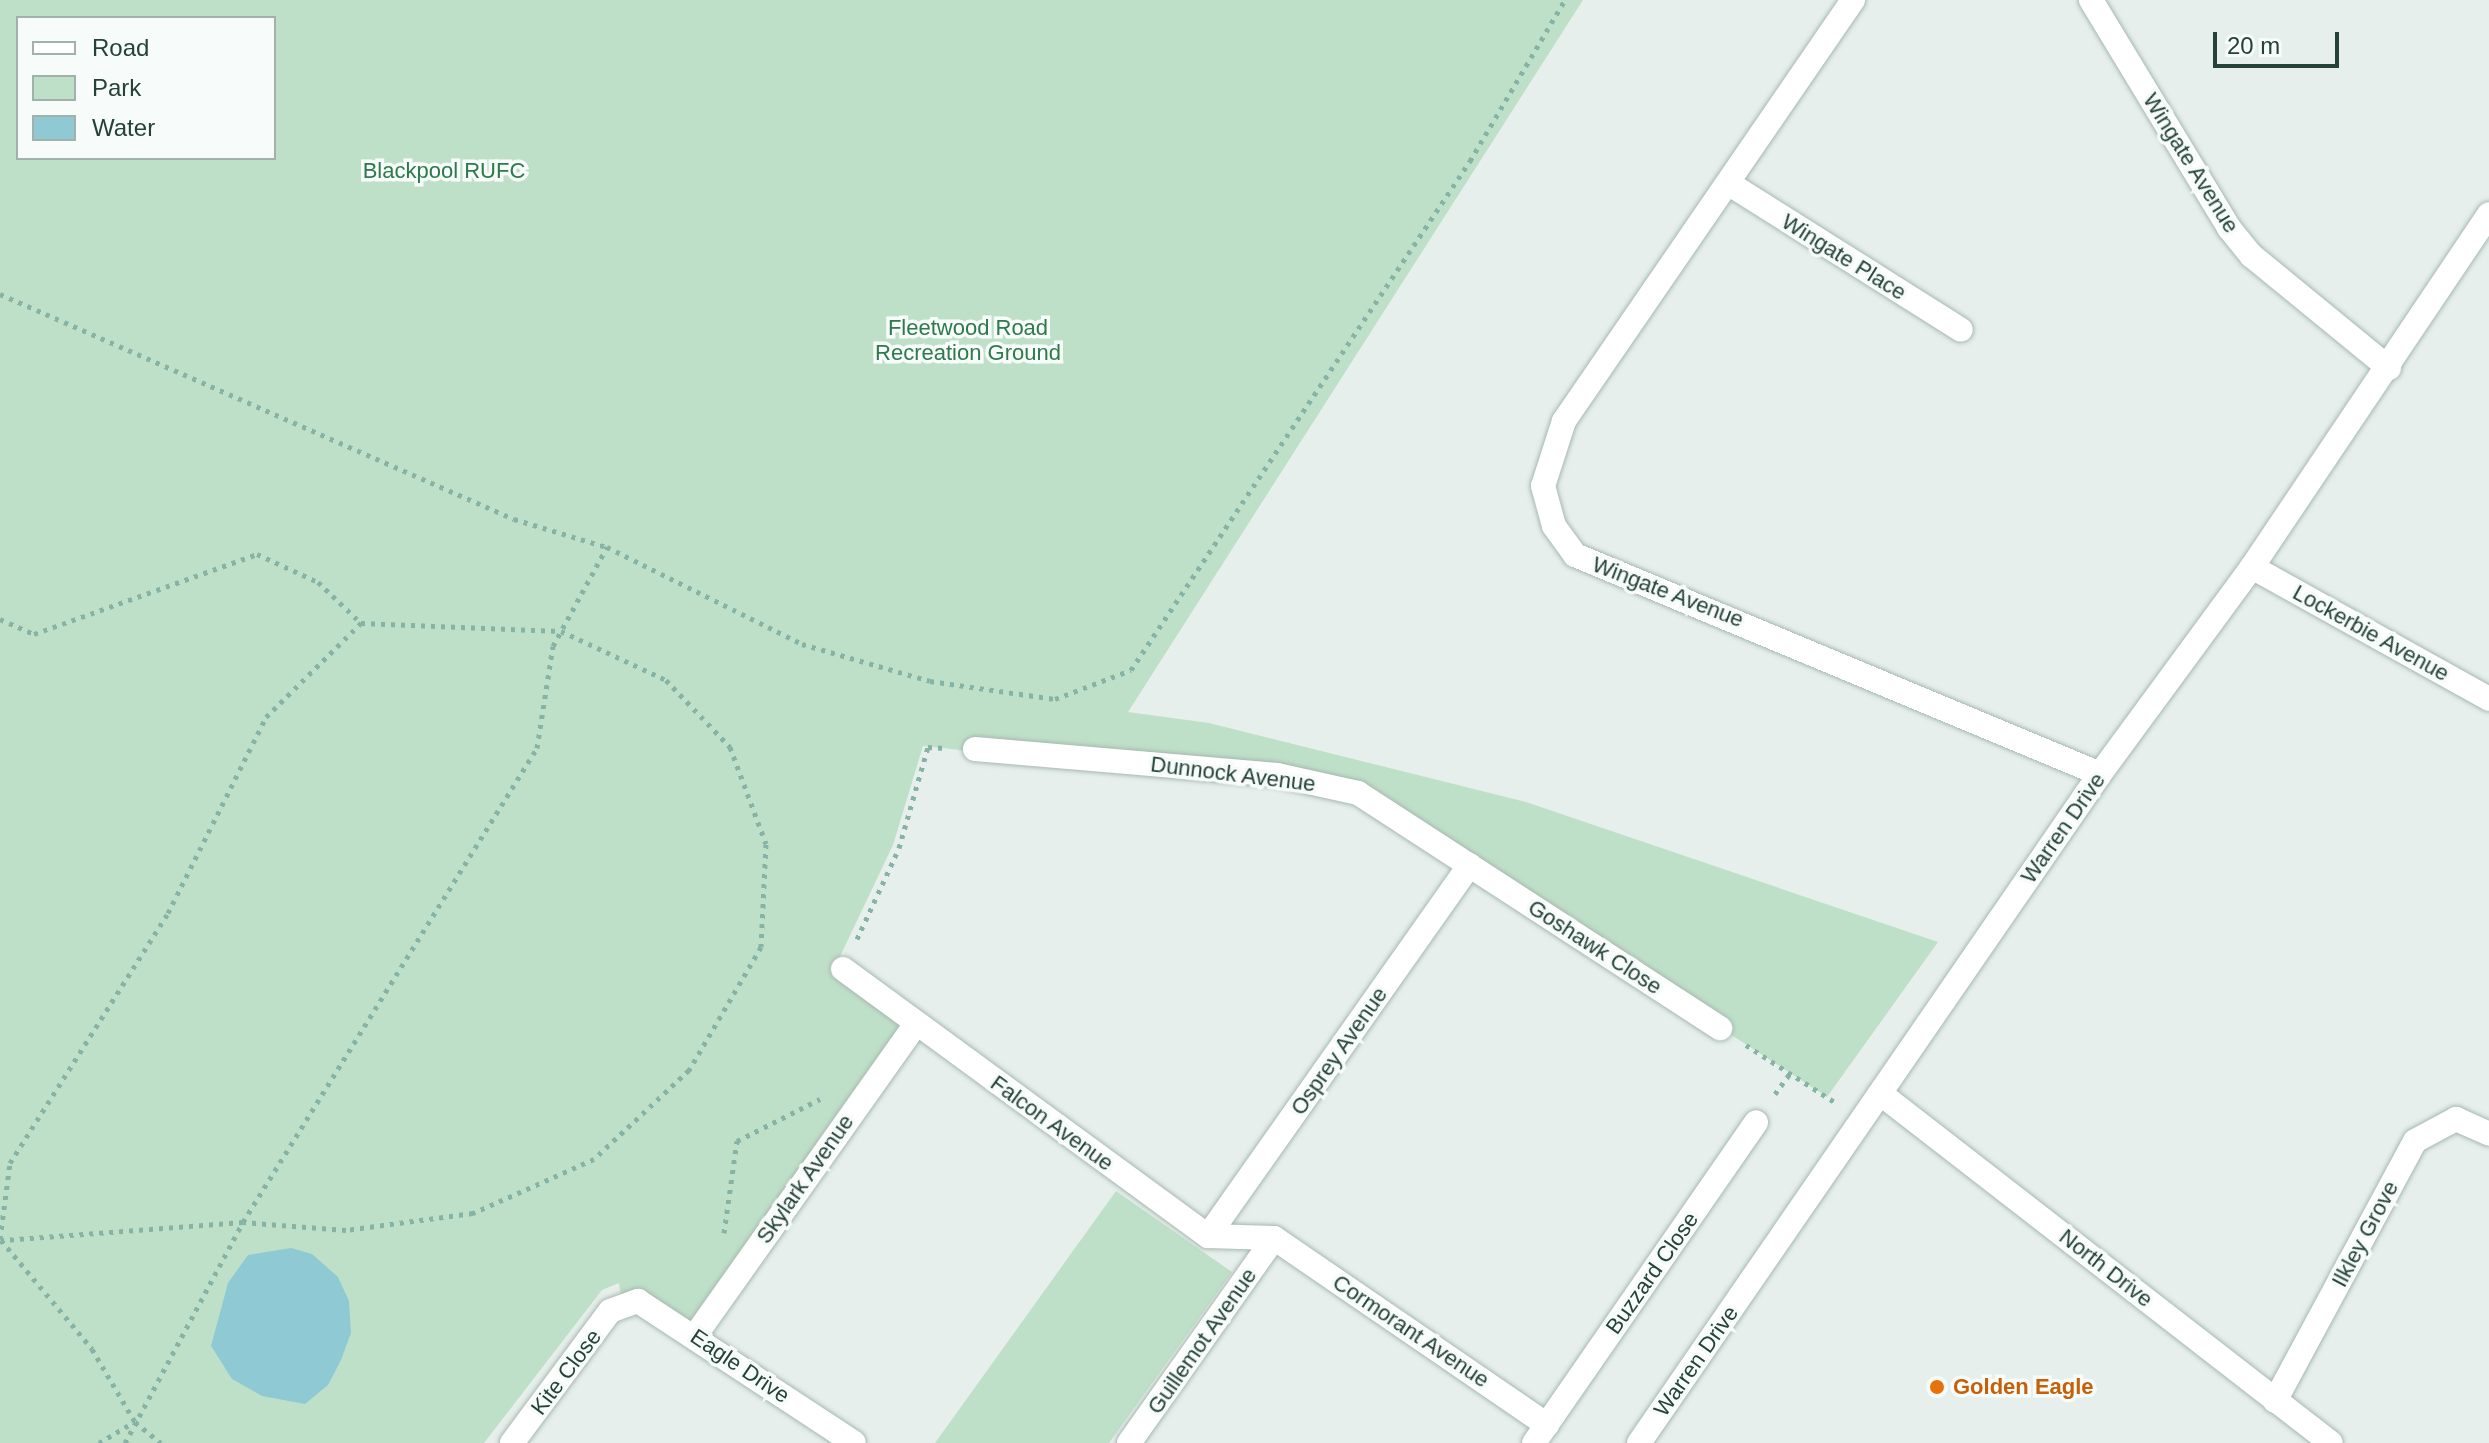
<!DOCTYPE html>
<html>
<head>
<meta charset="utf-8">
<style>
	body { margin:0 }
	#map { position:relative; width:2489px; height:1443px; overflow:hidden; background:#e6efeb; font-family:Arial,sans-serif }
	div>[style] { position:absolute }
	.green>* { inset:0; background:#bfe0c8 }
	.water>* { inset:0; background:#8ec9d4 }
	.path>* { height:5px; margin-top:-2.5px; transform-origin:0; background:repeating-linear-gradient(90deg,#86b3a5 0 4px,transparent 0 10px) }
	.roads { filter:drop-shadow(0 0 2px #a8b8b2) drop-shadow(0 0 2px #a8b8b2) }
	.minor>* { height:24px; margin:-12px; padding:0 12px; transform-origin:12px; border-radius:12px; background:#fff }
	.tertiary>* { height:24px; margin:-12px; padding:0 12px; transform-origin:12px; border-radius:12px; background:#fff }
	.secondary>* { height:24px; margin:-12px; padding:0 12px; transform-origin:12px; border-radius:12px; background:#fff }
	.dots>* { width:22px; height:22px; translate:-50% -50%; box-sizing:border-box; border:4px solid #f7fbf9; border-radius:50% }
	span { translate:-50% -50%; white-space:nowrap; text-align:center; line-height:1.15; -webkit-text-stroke:7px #f7fbf9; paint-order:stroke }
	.street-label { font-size:22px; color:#24423a }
	.park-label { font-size:22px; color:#2d7a4b }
	.food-label { font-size:22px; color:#c56008; font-weight:700 }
	.left { translate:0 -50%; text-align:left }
	.legend { position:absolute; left:16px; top:16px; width:260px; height:144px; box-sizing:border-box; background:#f7fbf9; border:2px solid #a3b1ad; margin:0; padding:10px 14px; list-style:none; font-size:24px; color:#24423a }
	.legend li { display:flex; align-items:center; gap:16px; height:40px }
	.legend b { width:40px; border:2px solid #a3b1ad }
	.scale { position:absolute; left:2213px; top:32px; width:126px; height:36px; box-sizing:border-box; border:4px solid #24423a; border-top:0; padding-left:10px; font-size:24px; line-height:28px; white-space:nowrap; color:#24423a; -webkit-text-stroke:6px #f7fbf9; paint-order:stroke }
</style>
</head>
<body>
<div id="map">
	<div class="green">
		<div style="clip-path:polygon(evenodd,0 0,1583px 0,1128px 712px,1209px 723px,1526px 802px,1938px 942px,1827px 1097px,1358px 793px,923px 746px,893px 845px,835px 967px,916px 1024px,695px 1336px,622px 1304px,619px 1283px,602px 1290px,484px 1443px,0 1443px,0 0,18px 18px,274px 18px,274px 158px,18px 158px,18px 18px)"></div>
		<div style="clip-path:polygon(1116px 1191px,1232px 1272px,1109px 1443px,935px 1443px)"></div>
	</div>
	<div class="water">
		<div style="clip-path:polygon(291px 1248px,312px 1254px,338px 1277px,349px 1301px,351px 1333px,341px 1360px,328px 1385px,305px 1404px,262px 1396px,232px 1379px,211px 1346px,228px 1283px,248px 1255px)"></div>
	</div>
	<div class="path">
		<div style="left:0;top:294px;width:561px;rotate:23.64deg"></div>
		<div style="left:514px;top:519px;width:97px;rotate:16.8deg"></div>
		<div style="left:607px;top:547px;width:218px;rotate:26.4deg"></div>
		<div style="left:802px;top:644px;width:133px;rotate:16.1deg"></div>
		<div style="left:930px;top:681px;width:126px;rotate:8.2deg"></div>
		<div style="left:1055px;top:699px;width:81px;rotate:-20.9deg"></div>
		<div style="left:1131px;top:670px;width:612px;rotate:-56.34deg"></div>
		<div style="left:1470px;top:161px;width:187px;rotate:-59.5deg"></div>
		<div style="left:0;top:619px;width:37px;rotate:24deg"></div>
		<div style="left:34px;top:634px;width:237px;rotate:-19.7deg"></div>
		<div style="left:257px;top:554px;width:67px;rotate:24.7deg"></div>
		<div style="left:318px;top:582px;width:59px;rotate:43.6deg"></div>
		<div style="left:857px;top:939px;width:100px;rotate:-65.2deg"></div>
		<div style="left:899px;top:848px;width:105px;rotate:-74deg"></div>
		<div style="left:928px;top:747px;width:17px;rotate:3deg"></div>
		<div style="left:1746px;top:1045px;width:107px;rotate:32.8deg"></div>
		<div style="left:1775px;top:1094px;width:26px;rotate:-54deg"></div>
		<div style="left:724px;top:1233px;width:93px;rotate:-82deg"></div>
		<div style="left:737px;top:1141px;width:93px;rotate:-26.8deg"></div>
		<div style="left:0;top:1239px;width:77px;rotate:-82.5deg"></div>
		<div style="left:10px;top:1163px;width:296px;rotate:-57.7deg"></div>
		<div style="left:168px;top:913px;width:219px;rotate:-63.4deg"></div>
		<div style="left:266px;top:717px;width:134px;rotate:-44.7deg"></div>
		<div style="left:361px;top:623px;width:200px;rotate:2.3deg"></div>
		<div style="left:561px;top:631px;width:116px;rotate:25deg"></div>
		<div style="left:666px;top:680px;width:93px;rotate:46.3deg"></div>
		<div style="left:730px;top:747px;width:103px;rotate:69.6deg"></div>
		<div style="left:766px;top:844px;width:103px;rotate:92.8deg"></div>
		<div style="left:761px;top:947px;width:143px;rotate:120.3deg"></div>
		<div style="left:689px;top:1070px;width:130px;rotate:136.9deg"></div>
		<div style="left:594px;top:1159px;width:133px;rotate:155.9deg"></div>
		<div style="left:473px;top:1213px;width:128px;rotate:172.4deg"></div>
		<div style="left:346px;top:1230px;width:103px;rotate:-175.6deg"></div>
		<div style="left:243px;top:1222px;width:243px;rotate:175.7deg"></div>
		<div style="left:1px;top:1240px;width:142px;rotate:50.1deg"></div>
		<div style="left:92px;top:1349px;width:85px;rotate:59.5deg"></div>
		<div style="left:135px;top:1422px;width:33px;rotate:39deg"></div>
		<div style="left:99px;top:1443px;width:41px;rotate:-31deg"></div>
		<div style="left:125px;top:1443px;width:251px;rotate:-61.9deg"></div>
		<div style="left:243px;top:1222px;width:558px;rotate:-58.19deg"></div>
		<div style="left:537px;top:748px;width:103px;rotate:-81.1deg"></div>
		<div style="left:553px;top:646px;width:113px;rotate:-61.4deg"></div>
	</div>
	<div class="roads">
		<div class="minor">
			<div style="left:1853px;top:0;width:511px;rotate:124.47deg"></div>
			<div style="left:1564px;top:421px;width:68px;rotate:107.9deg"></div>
			<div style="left:1543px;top:486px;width:41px;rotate:74.6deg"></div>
			<div style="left:1554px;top:526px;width:36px;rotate:54deg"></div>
			<div style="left:1575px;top:555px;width:569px;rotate:22.64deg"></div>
			<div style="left:2091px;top:0;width:267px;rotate:58.8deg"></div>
			<div style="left:2229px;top:228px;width:36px;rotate:51deg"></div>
			<div style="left:2252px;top:256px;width:177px;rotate:39.3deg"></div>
			<div style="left:1728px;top:183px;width:275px;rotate:32.2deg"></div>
			<div style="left:2252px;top:567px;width:271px;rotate:29.1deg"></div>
			<div style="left:975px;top:749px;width:303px;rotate:4.9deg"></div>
			<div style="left:1277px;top:775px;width:83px;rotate:12.5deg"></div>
			<div style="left:1358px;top:793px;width:432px;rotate:33deg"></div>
			<div style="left:843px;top:969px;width:452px;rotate:36.2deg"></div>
			<div style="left:1208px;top:1236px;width:66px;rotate:1.7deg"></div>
			<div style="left:1208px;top:1236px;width:454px;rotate:-54.8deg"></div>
			<div style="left:1274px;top:1238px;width:331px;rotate:34.4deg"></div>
			<div style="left:695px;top:1336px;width:382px;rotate:-54.7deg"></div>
			<div style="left:2275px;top:1401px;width:295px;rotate:-61.7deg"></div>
			<div style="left:2415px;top:1141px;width:47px;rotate:-28.2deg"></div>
			<div style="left:2456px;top:1119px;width:36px;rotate:24deg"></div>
			<div style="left:512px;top:1443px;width:164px;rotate:-53.4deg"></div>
			<div style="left:610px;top:1311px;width:30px;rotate:-20deg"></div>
			<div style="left:638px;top:1301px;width:258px;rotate:33.3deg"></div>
			<div style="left:1129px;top:1443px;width:251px;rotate:-54.7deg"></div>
			<div style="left:1534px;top:1443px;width:390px;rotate:-55.3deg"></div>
		</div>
		<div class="tertiary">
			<div style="left:1881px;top:1094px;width:569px;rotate:37.8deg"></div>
		</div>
		<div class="secondary">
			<div style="left:1639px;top:1443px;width:812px;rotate:-55.43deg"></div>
			<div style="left:2100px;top:774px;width:257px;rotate:-53.7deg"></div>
			<div style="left:2252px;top:567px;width:425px;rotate:-56.1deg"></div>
		</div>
	</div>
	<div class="dots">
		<div style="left:1937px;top:1387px;background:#e8710a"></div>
	</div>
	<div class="street-label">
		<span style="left:2191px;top:163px;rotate:58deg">Wingate Avenue</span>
		<span style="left:1844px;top:257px;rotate:32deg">Wingate Place</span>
		<span style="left:1668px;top:592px;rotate:21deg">Wingate Avenue</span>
		<span style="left:2371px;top:633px;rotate:29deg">Lockerbie Avenue</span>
		<span style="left:1233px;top:774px;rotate:7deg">Dunnock Avenue</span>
		<span style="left:2063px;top:828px;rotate:-55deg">Warren Drive</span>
		<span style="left:1595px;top:947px;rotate:33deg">Goshawk Close</span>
		<span style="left:1339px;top:1051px;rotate:-55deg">Osprey Avenue</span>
		<span style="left:1052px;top:1123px;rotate:36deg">Falcon Avenue</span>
		<span style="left:805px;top:1179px;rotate:-55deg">Skylark Avenue</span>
		<span style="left:2365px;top:1234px;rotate:-62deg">Ilkley Grove</span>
		<span style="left:2106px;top:1268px;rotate:38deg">North Drive</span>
		<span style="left:1652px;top:1273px;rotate:-55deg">Buzzard Close</span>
		<span style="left:1411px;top:1331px;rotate:34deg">Cormorant Avenue</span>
		<span style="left:1202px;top:1341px;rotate:-55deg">Guillemot Avenue</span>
		<span style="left:1696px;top:1361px;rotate:-55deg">Warren Drive</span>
		<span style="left:740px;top:1366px;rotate:34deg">Eagle Drive</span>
		<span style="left:566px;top:1372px;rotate:-53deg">Kite Close</span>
	</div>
	<div class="park-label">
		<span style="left:444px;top:171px">Blackpool RUFC</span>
		<span style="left:968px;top:340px">Fleetwood Road<br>Recreation Ground</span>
	</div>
	<div class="food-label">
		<span class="left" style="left:1953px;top:1387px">Golden Eagle</span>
	</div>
	<ul class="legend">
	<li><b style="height:10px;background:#fff"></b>Road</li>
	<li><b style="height:22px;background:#bfe0c8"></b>Park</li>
	<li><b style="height:22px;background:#8ec9d4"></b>Water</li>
	</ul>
	<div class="scale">20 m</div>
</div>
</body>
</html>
